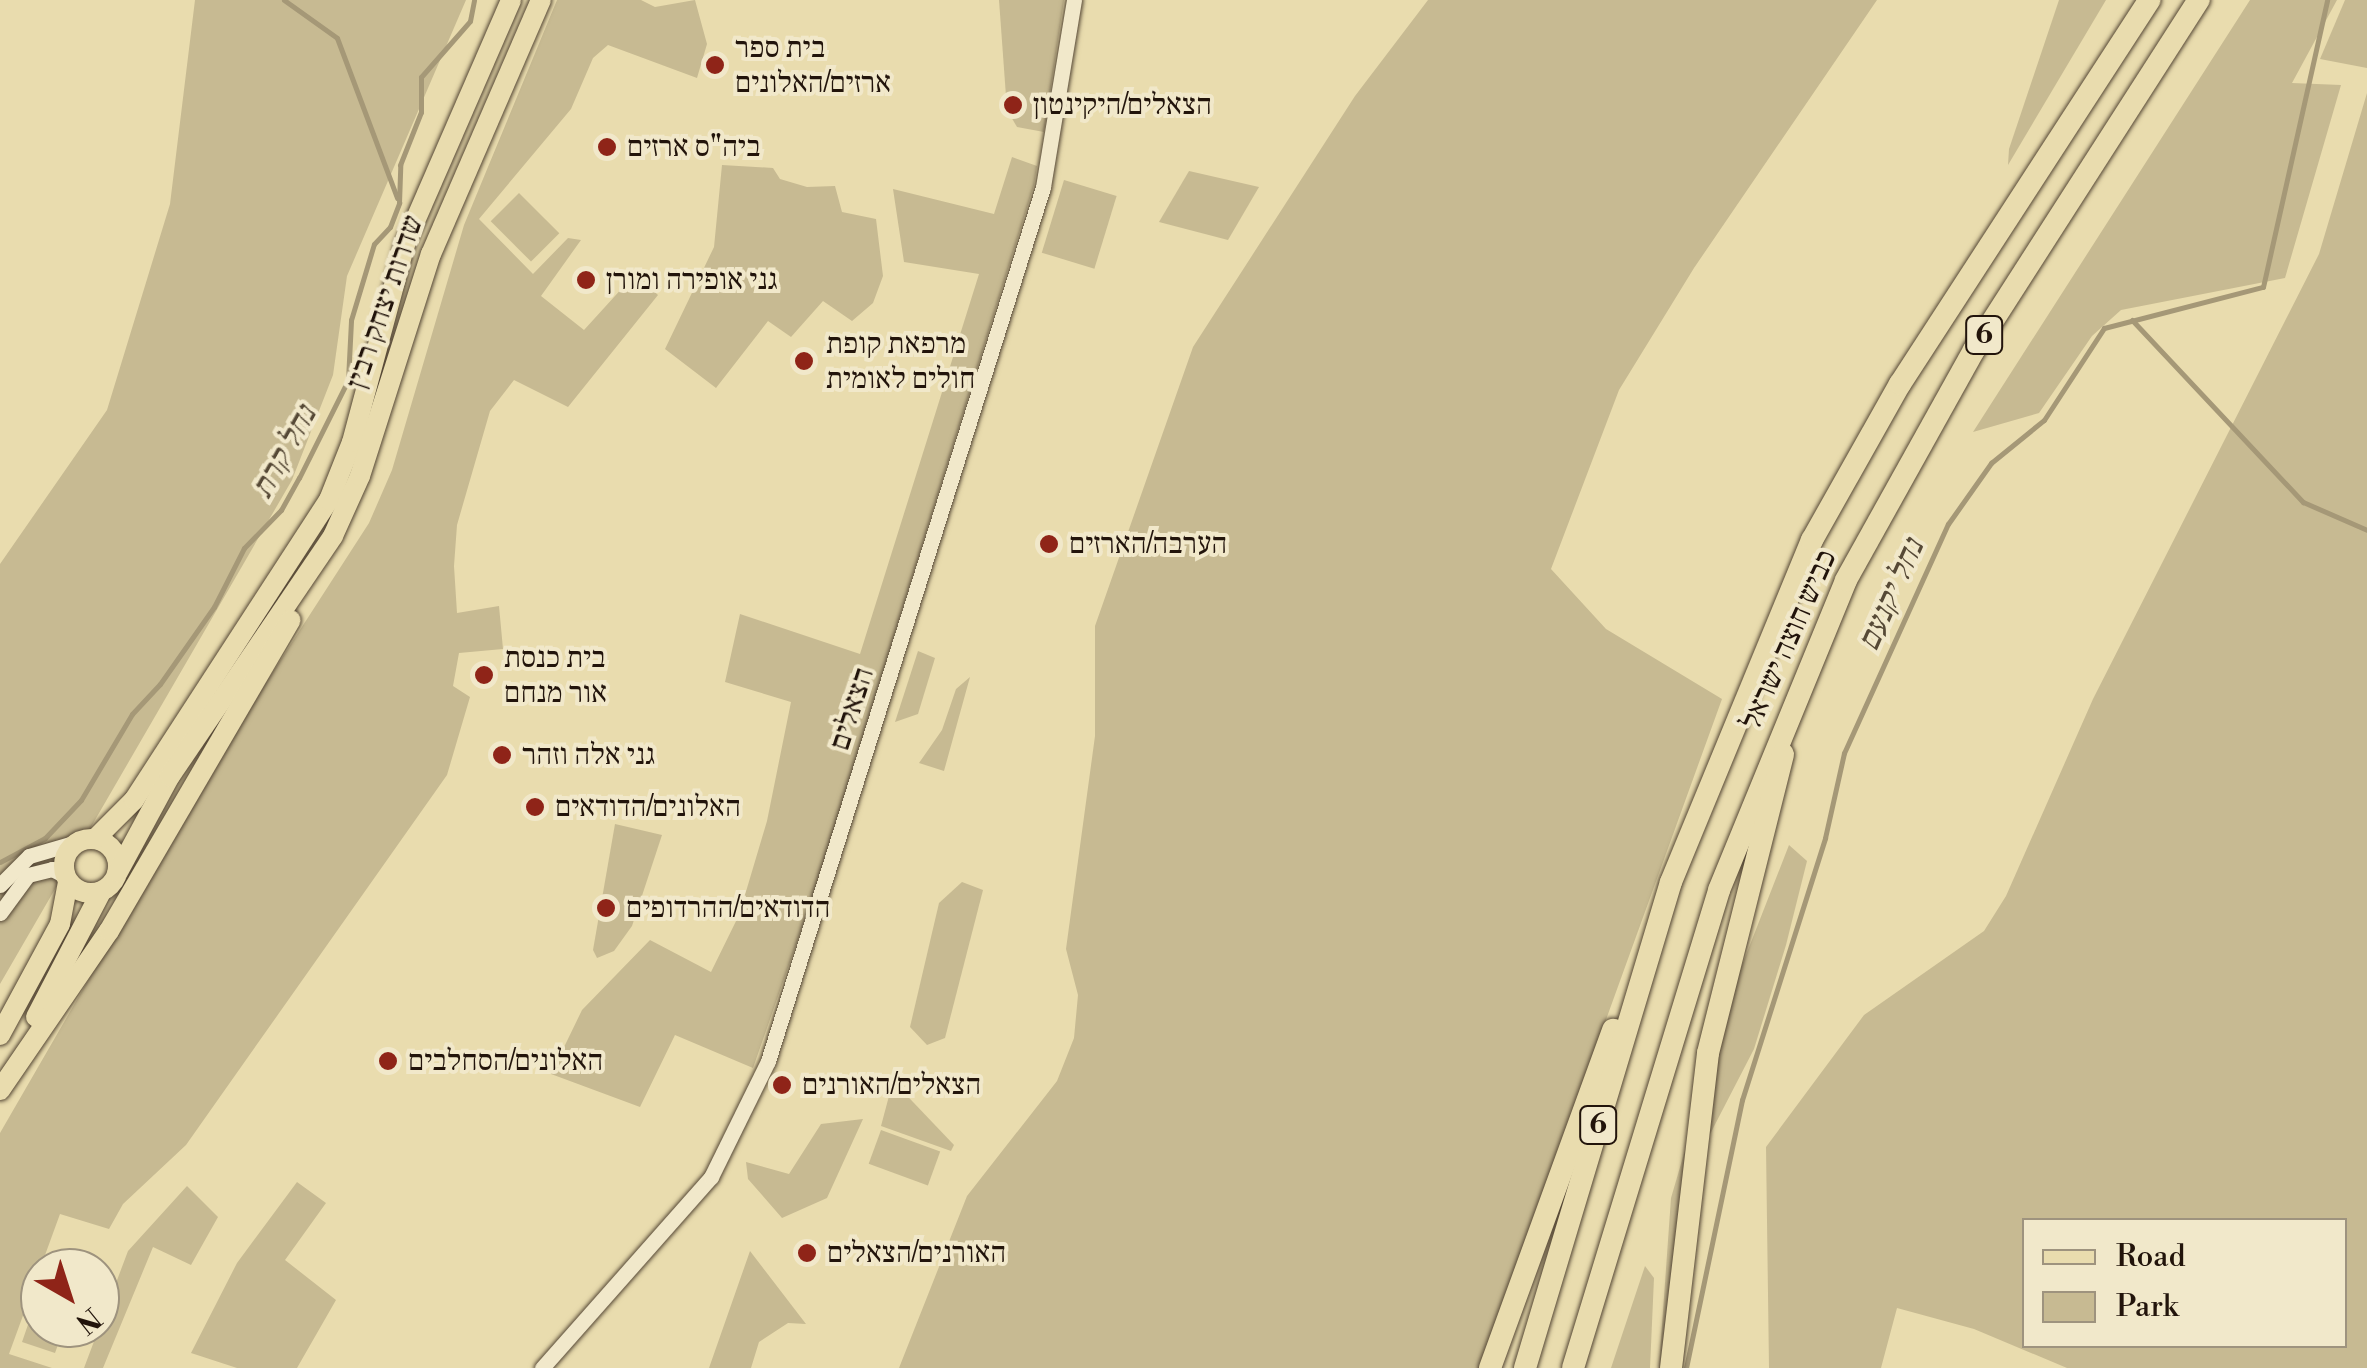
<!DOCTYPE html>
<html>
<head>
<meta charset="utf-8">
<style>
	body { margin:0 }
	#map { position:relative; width:2367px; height:1368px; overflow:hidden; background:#e9dcae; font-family:"Libre Bodoni","Frank Ruhl Libre",serif }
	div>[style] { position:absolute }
	.green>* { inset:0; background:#c7ba92; transform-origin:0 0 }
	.stream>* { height:5px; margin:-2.5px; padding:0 2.5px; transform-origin:2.5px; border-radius:2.5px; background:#a59877 }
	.roads { filter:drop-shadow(0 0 2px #544634) drop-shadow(0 0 2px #544634) }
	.minor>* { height:15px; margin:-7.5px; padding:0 7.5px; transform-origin:7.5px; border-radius:7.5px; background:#f1e8ca }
	.major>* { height:20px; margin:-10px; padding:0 10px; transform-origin:10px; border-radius:10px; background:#e9dcae }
	.major>.ring { margin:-10px; padding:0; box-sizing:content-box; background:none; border:20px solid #e9dcae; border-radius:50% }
	.highway>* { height:22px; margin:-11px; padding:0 11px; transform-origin:11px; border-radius:11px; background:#e9dcae }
	.dots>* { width:28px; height:28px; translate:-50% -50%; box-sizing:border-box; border:5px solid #f1e8ca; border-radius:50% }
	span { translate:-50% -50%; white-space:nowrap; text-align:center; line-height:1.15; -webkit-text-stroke:8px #f1e8ca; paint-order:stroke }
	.shield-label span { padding:2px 8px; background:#f1e8ca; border:2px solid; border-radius:8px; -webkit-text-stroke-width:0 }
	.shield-label { font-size:28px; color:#22140b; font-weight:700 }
	.poi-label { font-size:30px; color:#22140b }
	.left { translate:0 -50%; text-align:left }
	.street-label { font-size:30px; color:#22140b }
	.water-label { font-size:32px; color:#564936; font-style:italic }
	.legend { position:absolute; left:2022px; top:1218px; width:325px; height:130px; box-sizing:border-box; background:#f1e8ca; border:2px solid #9e937e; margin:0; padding:12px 18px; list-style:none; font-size:30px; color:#22140b }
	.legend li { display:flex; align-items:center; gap:20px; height:50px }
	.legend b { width:50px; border:2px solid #9e937e }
	.north { position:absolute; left:20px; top:1248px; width:100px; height:100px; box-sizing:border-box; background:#f1e8ca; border:2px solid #9e937e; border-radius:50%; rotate:141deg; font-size:28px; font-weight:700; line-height:40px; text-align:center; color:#22140b }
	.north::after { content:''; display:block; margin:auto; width:35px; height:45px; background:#8f2418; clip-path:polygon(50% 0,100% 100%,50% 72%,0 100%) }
</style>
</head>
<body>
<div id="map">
	<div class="green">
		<div style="clip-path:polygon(195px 0,466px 0,347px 276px,333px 375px,292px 480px,0 984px,0 564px,107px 410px,170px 204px)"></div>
		<div style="clip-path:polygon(557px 0,641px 0,655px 7px,695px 0,707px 44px,697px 78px,608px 45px,593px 58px,571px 109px,479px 219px,533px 274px,568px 238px,581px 240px,541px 296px,584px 330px,635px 274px,658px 295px,568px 407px,514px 380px,490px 411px,457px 525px,454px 566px,457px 613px,499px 606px,503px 649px,459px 653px,453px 686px,470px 697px,447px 775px,186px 1145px,123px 1204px,109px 1229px,60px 1214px,9px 1354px,52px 1368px,0 1368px,0 1133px,209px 771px,369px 523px,392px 470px,464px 225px)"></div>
		<div style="clip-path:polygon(999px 0,1064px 0,1044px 132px,1017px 127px,1007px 110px)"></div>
		<div style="clip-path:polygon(1428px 0,1877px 0,1694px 268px,1619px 390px,1551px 569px,1606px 629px,1722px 699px,1480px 1368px,899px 1368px,967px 1196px,1057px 1081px,1074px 1038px,1078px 995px,1066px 949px,1095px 736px,1095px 626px,1193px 347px,1355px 96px)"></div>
		<div style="clip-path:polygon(2059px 0,2106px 0,2008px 165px,2009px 149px)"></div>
		<div style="clip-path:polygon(2250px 0,2337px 0,2292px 83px,2341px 85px,2285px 278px,2121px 310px,2092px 336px,2039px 413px,1973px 432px)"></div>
		<div style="clip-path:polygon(2345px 0,2367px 0,2367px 68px,2320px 59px)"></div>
		<div style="clip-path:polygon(evenodd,2367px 93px,2367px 1368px,2067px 1368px,1974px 1329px,1897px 1308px,1881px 1368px,1769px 1368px,1766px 1147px,1864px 1015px,1984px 931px,2006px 896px,2093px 699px,2319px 254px,2367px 93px,2024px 1220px,2344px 1220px,2344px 1346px,2024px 1346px,2024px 1220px)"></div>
		<div style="clip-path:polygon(1012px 157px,1037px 166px,1034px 185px,814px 893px,753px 1068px,675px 1035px,640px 1107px,551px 1074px,582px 1010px,650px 940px,711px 972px,739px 915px,767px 821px,791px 702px,725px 682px,740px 614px,860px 654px,979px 274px,904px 262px,893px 189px,994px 214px)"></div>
		<div style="clip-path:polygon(722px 165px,773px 168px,780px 179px,807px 187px,835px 186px,842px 212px,876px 219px,883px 276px,873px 303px,852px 321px,823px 301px,791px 337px,768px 321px,716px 388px,665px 349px,714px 247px)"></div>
		<div style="clip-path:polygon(1189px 171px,1259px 187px,1228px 240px,1159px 222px)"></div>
		<div style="left:1064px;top:180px;width:55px;height:76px;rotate:17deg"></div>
		<div style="left:519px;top:193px;width:57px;height:40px;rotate:45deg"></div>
		<div style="clip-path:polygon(918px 651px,935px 658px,918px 714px,895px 722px)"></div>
		<div style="clip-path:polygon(970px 677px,944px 771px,919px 763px,942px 730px,956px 689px)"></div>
		<div style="clip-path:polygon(615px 824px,662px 835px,632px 926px,614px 951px,597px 958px,593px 950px)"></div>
		<div style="clip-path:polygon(1789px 845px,1807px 861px,1786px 945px,1754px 1049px,1707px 1140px,1690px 1190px,1683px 1368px,1659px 1368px,1671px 1198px,1730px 996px)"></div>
		<div style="clip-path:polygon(962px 882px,983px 890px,945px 1038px,927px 1045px,910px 1027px,939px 903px)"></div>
		<div style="clip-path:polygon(893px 1081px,954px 1145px,951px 1151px,881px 1126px)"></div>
		<div style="clip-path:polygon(863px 1119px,827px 1198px,782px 1218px,748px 1179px,746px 1162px,789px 1174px,821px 1124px)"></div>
		<div style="left:881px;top:1130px;width:63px;height:36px;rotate:20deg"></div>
		<div style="clip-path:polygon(297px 1182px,326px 1203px,285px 1260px,336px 1300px,297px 1368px,237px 1368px,191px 1353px,237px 1263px)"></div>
		<div style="clip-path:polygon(187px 1186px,218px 1217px,191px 1265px,153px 1247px,103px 1368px,84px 1368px,128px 1251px)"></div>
		<div style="clip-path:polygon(750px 1251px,806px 1324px,788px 1323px,759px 1342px,751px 1368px,709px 1368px)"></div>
		<div style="clip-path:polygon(1645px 1266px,1654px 1278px,1650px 1368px,1611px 1368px)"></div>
		<div style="clip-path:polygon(40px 1290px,40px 1328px,64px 1328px,55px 1353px,22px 1342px)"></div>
	</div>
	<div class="stream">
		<div style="left:284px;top:0;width:65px;rotate:35.6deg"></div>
		<div style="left:337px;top:38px;width:171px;rotate:69.4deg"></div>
		<div style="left:2132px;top:320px;width:250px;rotate:46.8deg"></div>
		<div style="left:2303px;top:502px;width:70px;rotate:23.6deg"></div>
		<div style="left:0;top:862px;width:51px;rotate:-28.1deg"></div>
		<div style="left:45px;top:838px;width:52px;rotate:-46.5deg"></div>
		<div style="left:81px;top:800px;width:100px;rotate:-59.3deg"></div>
		<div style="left:132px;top:714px;width:41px;rotate:-47deg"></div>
		<div style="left:160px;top:684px;width:94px;rotate:-55deg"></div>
		<div style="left:214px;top:607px;width:66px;rotate:-63deg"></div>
		<div style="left:244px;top:548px;width:53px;rotate:-45.8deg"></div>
		<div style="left:281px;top:510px;width:37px;rotate:-61deg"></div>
		<div style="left:299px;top:478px;width:110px;rotate:-63.4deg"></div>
		<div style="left:348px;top:380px;width:60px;rotate:-87.1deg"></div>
		<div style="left:351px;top:320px;width:79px;rotate:-73.2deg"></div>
		<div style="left:374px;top:244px;width:23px;rotate:-47deg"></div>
		<div style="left:390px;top:227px;width:26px;rotate:-69deg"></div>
		<div style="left:399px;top:203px;width:38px;rotate:-88deg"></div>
		<div style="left:400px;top:165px;width:57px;rotate:-68.4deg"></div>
		<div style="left:421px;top:112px;width:35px;rotate:-90deg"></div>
		<div style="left:421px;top:77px;width:74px;rotate:-48.8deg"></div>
		<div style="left:470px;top:21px;width:21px;rotate:-79deg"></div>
		<div style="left:1686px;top:1368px;width:274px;rotate:-78.2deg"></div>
		<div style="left:1742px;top:1100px;width:275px;rotate:-72.4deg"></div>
		<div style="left:1825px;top:838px;width:87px;rotate:-77.4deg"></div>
		<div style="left:1844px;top:753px;width:252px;rotate:-65.6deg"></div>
		<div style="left:1948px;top:524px;width:75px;rotate:-54.8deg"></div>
		<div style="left:1991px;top:463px;width:68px;rotate:-39.1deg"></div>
		<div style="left:2044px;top:420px;width:110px;rotate:-56.9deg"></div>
		<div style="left:2104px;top:328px;width:164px;rotate:-14.5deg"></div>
		<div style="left:2263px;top:287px;width:294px;rotate:-77.4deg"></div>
	</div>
	<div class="roads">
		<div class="minor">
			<div style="left:0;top:885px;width:41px;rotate:-45deg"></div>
			<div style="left:29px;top:856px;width:50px;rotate:-16.3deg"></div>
			<div style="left:0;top:913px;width:47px;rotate:-53.6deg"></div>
			<div style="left:28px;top:875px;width:25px;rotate:-14deg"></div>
			<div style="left:52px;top:869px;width:16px;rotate:27deg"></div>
			<div style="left:542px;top:1368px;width:255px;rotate:-48.5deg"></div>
			<div style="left:711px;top:1177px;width:129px;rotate:-63.8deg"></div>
			<div style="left:768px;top:1061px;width:916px;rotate:-72.53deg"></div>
			<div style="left:1043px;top:187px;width:190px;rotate:-80.6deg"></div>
		</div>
		<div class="major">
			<div class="ring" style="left:64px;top:839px;width:34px;height:34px"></div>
			<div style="left:95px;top:839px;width:55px;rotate:-45deg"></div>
			<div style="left:134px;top:800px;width:358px;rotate:-57deg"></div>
			<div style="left:329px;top:500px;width:62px;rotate:-68.4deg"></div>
			<div style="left:352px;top:442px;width:205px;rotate:-75deg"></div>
			<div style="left:405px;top:244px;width:266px;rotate:-66.5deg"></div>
			<div style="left:118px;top:872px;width:109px;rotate:-61.6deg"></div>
			<div style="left:170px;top:776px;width:290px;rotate:-55.8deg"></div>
			<div style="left:333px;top:536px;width:66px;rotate:-65.8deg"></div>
			<div style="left:360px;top:476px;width:233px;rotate:-72.3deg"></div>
			<div style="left:431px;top:254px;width:277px;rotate:-66.6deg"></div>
			<div style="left:36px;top:1017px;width:141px;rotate:-62.5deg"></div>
			<div style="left:0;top:1035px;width:126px;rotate:-61.6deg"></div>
			<div style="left:60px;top:924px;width:43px;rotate:-79.2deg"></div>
			<div style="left:0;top:1090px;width:193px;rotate:-55.6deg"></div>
			<div style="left:109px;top:931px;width:360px;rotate:-59.7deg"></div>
		</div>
		<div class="highway">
			<div style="left:1490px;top:1368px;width:360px;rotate:-70deg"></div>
			<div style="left:1525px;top:1368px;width:507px;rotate:-73.28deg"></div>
			<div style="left:1671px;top:882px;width:370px;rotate:-67.6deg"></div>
			<div style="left:1812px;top:540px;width:179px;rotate:-60.6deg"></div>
			<div style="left:1900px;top:384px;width:458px;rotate:-57deg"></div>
			<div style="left:1573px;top:1368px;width:500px;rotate:-73deg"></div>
			<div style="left:1719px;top:890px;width:335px;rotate:-67.7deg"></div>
			<div style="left:1846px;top:580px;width:263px;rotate:-60.9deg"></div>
			<div style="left:1974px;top:350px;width:416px;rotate:-57.3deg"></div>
			<div style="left:1671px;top:1368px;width:317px;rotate:-83.3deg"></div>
			<div style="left:1708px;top:1053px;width:308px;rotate:-75.9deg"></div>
		</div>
	</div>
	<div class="dots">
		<div style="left:715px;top:65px;background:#8f2418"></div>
		<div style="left:1013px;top:105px;background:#8f2418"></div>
		<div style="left:607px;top:147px;background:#8f2418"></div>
		<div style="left:586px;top:280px;background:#8f2418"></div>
		<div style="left:804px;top:361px;background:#8f2418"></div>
		<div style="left:1049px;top:544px;background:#8f2418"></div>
		<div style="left:484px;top:675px;background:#8f2418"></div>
		<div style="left:502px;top:755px;background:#8f2418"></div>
		<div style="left:535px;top:807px;background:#8f2418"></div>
		<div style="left:606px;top:908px;background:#8f2418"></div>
		<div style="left:388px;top:1061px;background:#8f2418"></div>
		<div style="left:782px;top:1085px;background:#8f2418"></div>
		<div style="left:807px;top:1253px;background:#8f2418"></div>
	</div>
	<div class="shield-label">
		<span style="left:1984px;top:335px">6</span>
		<span style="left:1598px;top:1125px">6</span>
	</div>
	<div class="poi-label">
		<span class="left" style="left:735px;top:65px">בית ספר<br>ארזים/האלונים</span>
		<span class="left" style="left:1033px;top:105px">הצאלים/היקינטון</span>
		<span class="left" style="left:627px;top:147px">ביה"ס ארזים</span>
		<span class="left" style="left:606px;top:280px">גני אופירה ומורן</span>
		<span class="left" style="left:826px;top:361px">מרפאת קופת<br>חולים לאומית</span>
		<span class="left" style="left:1069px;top:544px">הערבה/הארזים</span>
		<span class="left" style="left:504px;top:675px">בית כנסת<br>אור מנחם</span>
		<span class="left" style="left:522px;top:755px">גני אלה וזהר</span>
		<span class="left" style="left:555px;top:807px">האלונים/הדודאים</span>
		<span class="left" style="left:626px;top:908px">הדודאים/ההרדופים</span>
		<span class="left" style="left:408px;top:1061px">האלונים/הסחלבים</span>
		<span class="left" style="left:802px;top:1085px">הצאלים/האורנים</span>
		<span class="left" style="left:827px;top:1253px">האורנים/הצאלים</span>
	</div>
	<div class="street-label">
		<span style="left:385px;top:302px;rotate:-71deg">שדרות יצחק רבין</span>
		<span style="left:1789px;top:640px;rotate:-66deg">כביש חוצה ישראל</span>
		<span style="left:852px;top:709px;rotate:-72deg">הצאלים</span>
	</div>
	<div class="water-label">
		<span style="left:284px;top:452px;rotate:-61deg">נחל קרת</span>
		<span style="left:1891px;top:595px;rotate:-66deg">נחל יקנעם</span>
	</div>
	<ul class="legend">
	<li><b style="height:12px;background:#e9dcae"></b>Road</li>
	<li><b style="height:28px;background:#c7ba92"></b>Park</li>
	</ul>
	<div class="north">N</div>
</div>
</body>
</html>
